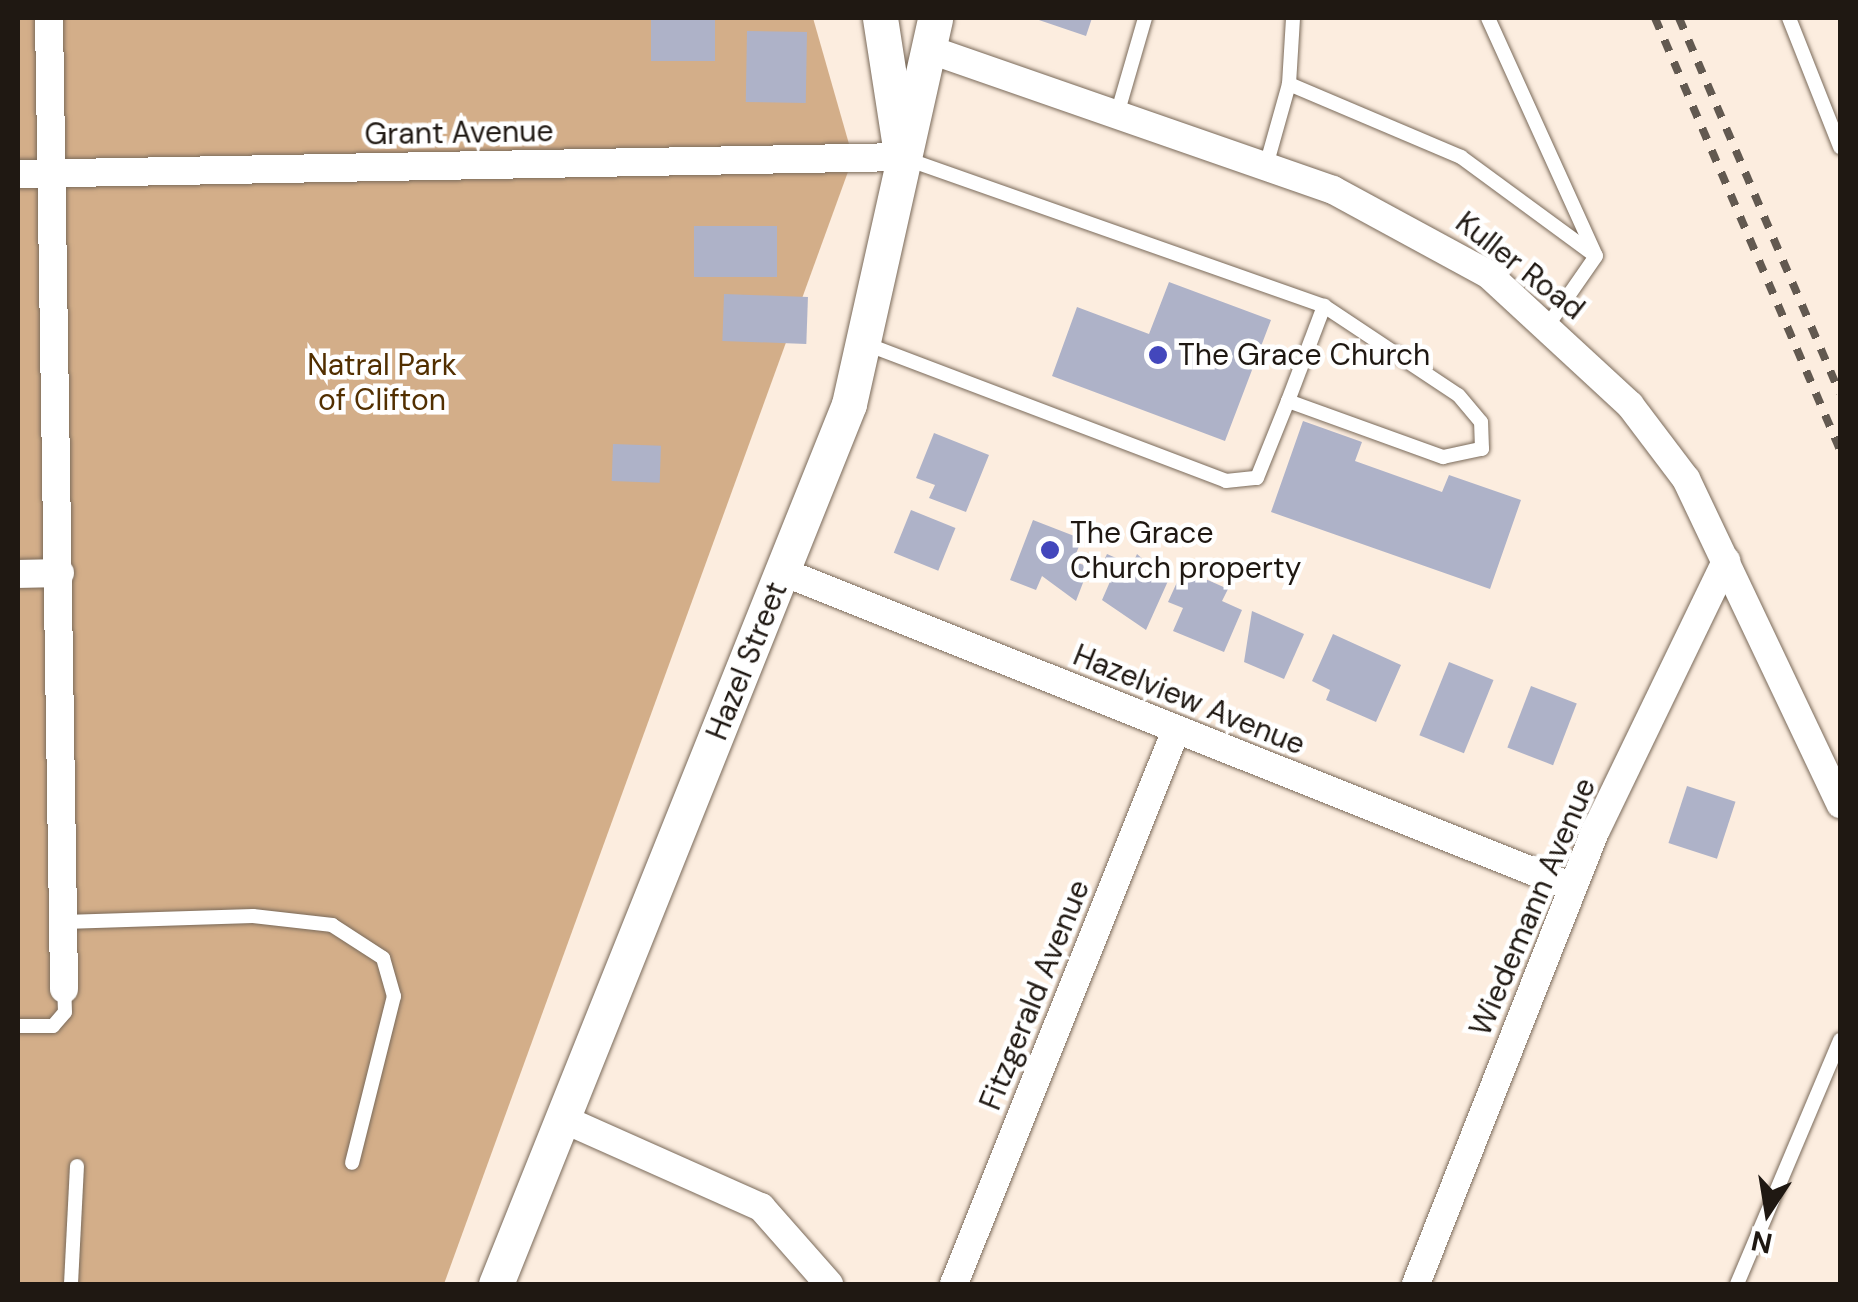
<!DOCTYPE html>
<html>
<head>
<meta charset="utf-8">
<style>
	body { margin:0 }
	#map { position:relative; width:1858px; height:1302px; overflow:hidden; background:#fceddf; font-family:"DM Sans",sans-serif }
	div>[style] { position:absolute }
	.forest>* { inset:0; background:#d3ae89 }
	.building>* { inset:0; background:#aeb2c8; transform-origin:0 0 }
	.roads { filter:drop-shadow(0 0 2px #7a6a5a) drop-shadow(0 0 2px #7a6a5a) }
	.service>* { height:14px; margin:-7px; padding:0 7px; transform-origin:7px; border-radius:7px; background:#fff }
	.minor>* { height:28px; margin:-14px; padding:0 14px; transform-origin:14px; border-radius:14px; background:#fff }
	.tertiary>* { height:35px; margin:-17.5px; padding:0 17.5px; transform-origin:17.5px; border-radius:17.5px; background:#fff }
	.rail>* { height:8px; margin-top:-4px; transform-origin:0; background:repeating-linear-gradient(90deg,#625950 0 12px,transparent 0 24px) }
	.dots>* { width:28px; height:28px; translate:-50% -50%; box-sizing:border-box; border:5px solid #fff; border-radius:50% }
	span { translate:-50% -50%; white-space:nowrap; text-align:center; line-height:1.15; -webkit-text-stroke:9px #fff; paint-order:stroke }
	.street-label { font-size:30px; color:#1f1812 }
	.poi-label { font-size:30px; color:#1f1812 }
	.left { translate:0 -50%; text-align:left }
	.park-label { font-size:30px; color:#522f00 }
	.frame { position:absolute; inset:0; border:20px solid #1f1812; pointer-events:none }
	.north { position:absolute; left:1718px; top:1162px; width:100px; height:100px; -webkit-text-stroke:8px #fff; paint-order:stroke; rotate:192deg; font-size:28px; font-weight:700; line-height:40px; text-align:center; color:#1f1812 }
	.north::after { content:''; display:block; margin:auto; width:35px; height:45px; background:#1f1812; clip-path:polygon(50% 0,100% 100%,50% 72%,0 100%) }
</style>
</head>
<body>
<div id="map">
	<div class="forest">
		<div style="clip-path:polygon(18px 18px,813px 18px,853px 158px,444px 1284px,18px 1284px)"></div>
	</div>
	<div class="building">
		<div style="left:651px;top:18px;width:64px;height:43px"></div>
		<div style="clip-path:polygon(1033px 18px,1092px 18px,1086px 36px)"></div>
		<div style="left:747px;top:31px;width:60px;height:71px;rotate:1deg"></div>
		<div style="left:694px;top:226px;width:83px;height:51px"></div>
		<div style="clip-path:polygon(1169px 282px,1271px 320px,1225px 441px,1052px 376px,1077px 307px,1149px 334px)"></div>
		<div style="left:724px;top:294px;width:84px;height:47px;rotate:2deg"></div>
		<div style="clip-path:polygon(1303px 421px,1362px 442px,1355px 461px,1442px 492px,1449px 475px,1521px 500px,1490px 589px,1271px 512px)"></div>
		<div style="clip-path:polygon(934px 433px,989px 455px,966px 512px,929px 498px,935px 485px,916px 478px)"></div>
		<div style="left:613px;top:444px;width:48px;height:37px;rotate:2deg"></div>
		<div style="left:911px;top:510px;width:48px;height:46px;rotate:22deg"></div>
		<div style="clip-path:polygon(1033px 520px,1082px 539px,1073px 561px,1089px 567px,1076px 601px,1042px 576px,1036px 590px,1010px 580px)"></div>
		<div style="clip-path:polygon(1107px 554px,1132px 565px,1137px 554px,1168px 581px,1146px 630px,1102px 600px,1112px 577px,1099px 571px)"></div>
		<div style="clip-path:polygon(1183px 569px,1228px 589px,1222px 601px,1242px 610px,1224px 652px,1173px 631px,1183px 608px,1168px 602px)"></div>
		<div style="clip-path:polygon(1252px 611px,1304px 634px,1284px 679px,1244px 662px)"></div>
		<div style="clip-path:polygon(1333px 634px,1401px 665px,1376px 722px,1326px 700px,1330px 690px,1312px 681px)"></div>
		<div style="left:1449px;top:662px;width:48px;height:79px;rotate:22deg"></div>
		<div style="left:1531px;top:686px;width:49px;height:66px;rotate:21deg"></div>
		<div style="left:1687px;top:786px;width:51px;height:60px;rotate:18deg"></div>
	</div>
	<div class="roads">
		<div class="service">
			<div style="left:1488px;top:18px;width:261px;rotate:65.6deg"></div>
			<div style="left:1596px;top:256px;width:84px;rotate:124.8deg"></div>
			<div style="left:1789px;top:18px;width:139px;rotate:68.4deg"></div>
			<div style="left:1289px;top:84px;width:66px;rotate:-86.5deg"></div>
			<div style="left:1118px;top:111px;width:97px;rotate:-73.8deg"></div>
			<div style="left:1266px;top:166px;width:85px;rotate:-74.3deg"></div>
			<div style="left:1289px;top:84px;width:187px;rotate:23deg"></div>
			<div style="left:1461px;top:157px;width:167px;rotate:36.3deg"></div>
			<div style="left:866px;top:344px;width:385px;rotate:20.8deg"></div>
			<div style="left:1226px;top:481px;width:31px;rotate:-6deg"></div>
			<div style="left:1257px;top:478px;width:83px;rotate:-68.1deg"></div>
			<div style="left:1288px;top:401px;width:165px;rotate:19.9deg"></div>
			<div style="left:1443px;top:457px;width:40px;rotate:-12deg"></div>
			<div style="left:1482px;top:449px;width:27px;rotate:-92deg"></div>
			<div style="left:1481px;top:422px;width:35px;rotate:-130deg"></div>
			<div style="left:1458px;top:395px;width:161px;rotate:-146.4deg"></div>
			<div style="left:1324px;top:306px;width:442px;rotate:-160.6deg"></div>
			<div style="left:1288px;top:401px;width:102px;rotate:-69.2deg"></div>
			<div style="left:64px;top:922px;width:189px;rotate:-1.8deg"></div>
			<div style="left:253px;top:916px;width:80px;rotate:6.5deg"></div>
			<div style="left:332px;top:925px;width:61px;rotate:32.9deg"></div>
			<div style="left:383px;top:958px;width:40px;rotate:74deg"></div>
			<div style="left:394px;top:996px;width:172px;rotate:104.1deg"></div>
			<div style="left:18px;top:1026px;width:35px"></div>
			<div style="left:53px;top:1026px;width:18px;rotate:-49deg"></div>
			<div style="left:65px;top:1012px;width:23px;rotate:-92deg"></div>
			<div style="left:71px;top:1284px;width:118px;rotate:-87.1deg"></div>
			<div style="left:1737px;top:1284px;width:265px;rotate:-67.1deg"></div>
		</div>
		<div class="minor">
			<div style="left:49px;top:18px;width:971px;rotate:89.11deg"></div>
			<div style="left:928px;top:49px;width:429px;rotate:19.2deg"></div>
			<div style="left:1333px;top:190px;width:176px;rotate:28.5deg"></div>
			<div style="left:1488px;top:274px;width:193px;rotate:42.7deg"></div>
			<div style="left:1630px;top:405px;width:93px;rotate:52.9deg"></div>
			<div style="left:1686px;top:479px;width:360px;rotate:64.6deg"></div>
			<div style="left:18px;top:174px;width:883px;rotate:-1.1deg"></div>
			<div style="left:783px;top:572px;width:850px;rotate:21.76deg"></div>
			<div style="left:18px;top:574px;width:42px;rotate:-1.4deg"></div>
			<div style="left:563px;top:1119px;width:217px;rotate:24deg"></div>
			<div style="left:761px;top:1207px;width:103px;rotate:48.6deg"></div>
			<div style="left:954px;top:1284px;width:597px;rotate:-68.16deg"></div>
			<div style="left:1416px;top:1284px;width:491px;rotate:-68.4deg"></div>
			<div style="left:1597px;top:828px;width:297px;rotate:-64.2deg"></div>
		</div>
		<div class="tertiary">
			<div style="left:880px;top:18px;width:124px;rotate:81.2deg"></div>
			<div style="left:496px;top:1284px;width:948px;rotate:-68.14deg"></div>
			<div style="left:849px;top:404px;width:395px;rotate:-77.4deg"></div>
		</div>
	</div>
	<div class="rail">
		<div style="left:1655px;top:18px;width:469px;rotate:66.8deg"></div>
		<div style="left:1679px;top:18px;width:408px;rotate:66.8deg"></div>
	</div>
	<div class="dots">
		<div style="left:1158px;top:355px;background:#4347bc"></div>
		<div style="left:1050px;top:550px;background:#4347bc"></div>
	</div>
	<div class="street-label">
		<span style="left:459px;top:133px;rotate:-1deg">Grant Avenue</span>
		<span style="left:1520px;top:266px;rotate:38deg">Kuller Road</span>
		<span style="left:747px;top:661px;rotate:-68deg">Hazel Street</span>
		<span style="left:1189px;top:700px;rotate:22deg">Hazelview Avenue</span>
		<span style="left:1533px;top:907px;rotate:-67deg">Wiedemann Avenue</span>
		<span style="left:1035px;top:995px;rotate:-68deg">Fitzgerald Avenue</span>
	</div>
	<div class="poi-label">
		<span class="left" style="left:1178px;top:355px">The Grace Church</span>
		<span class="left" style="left:1070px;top:550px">The Grace<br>Church property</span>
	</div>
	<div class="park-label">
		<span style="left:382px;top:382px">Natral Park<br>of Clifton</span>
	</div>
	<div class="frame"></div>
	<div class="north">N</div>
</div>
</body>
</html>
